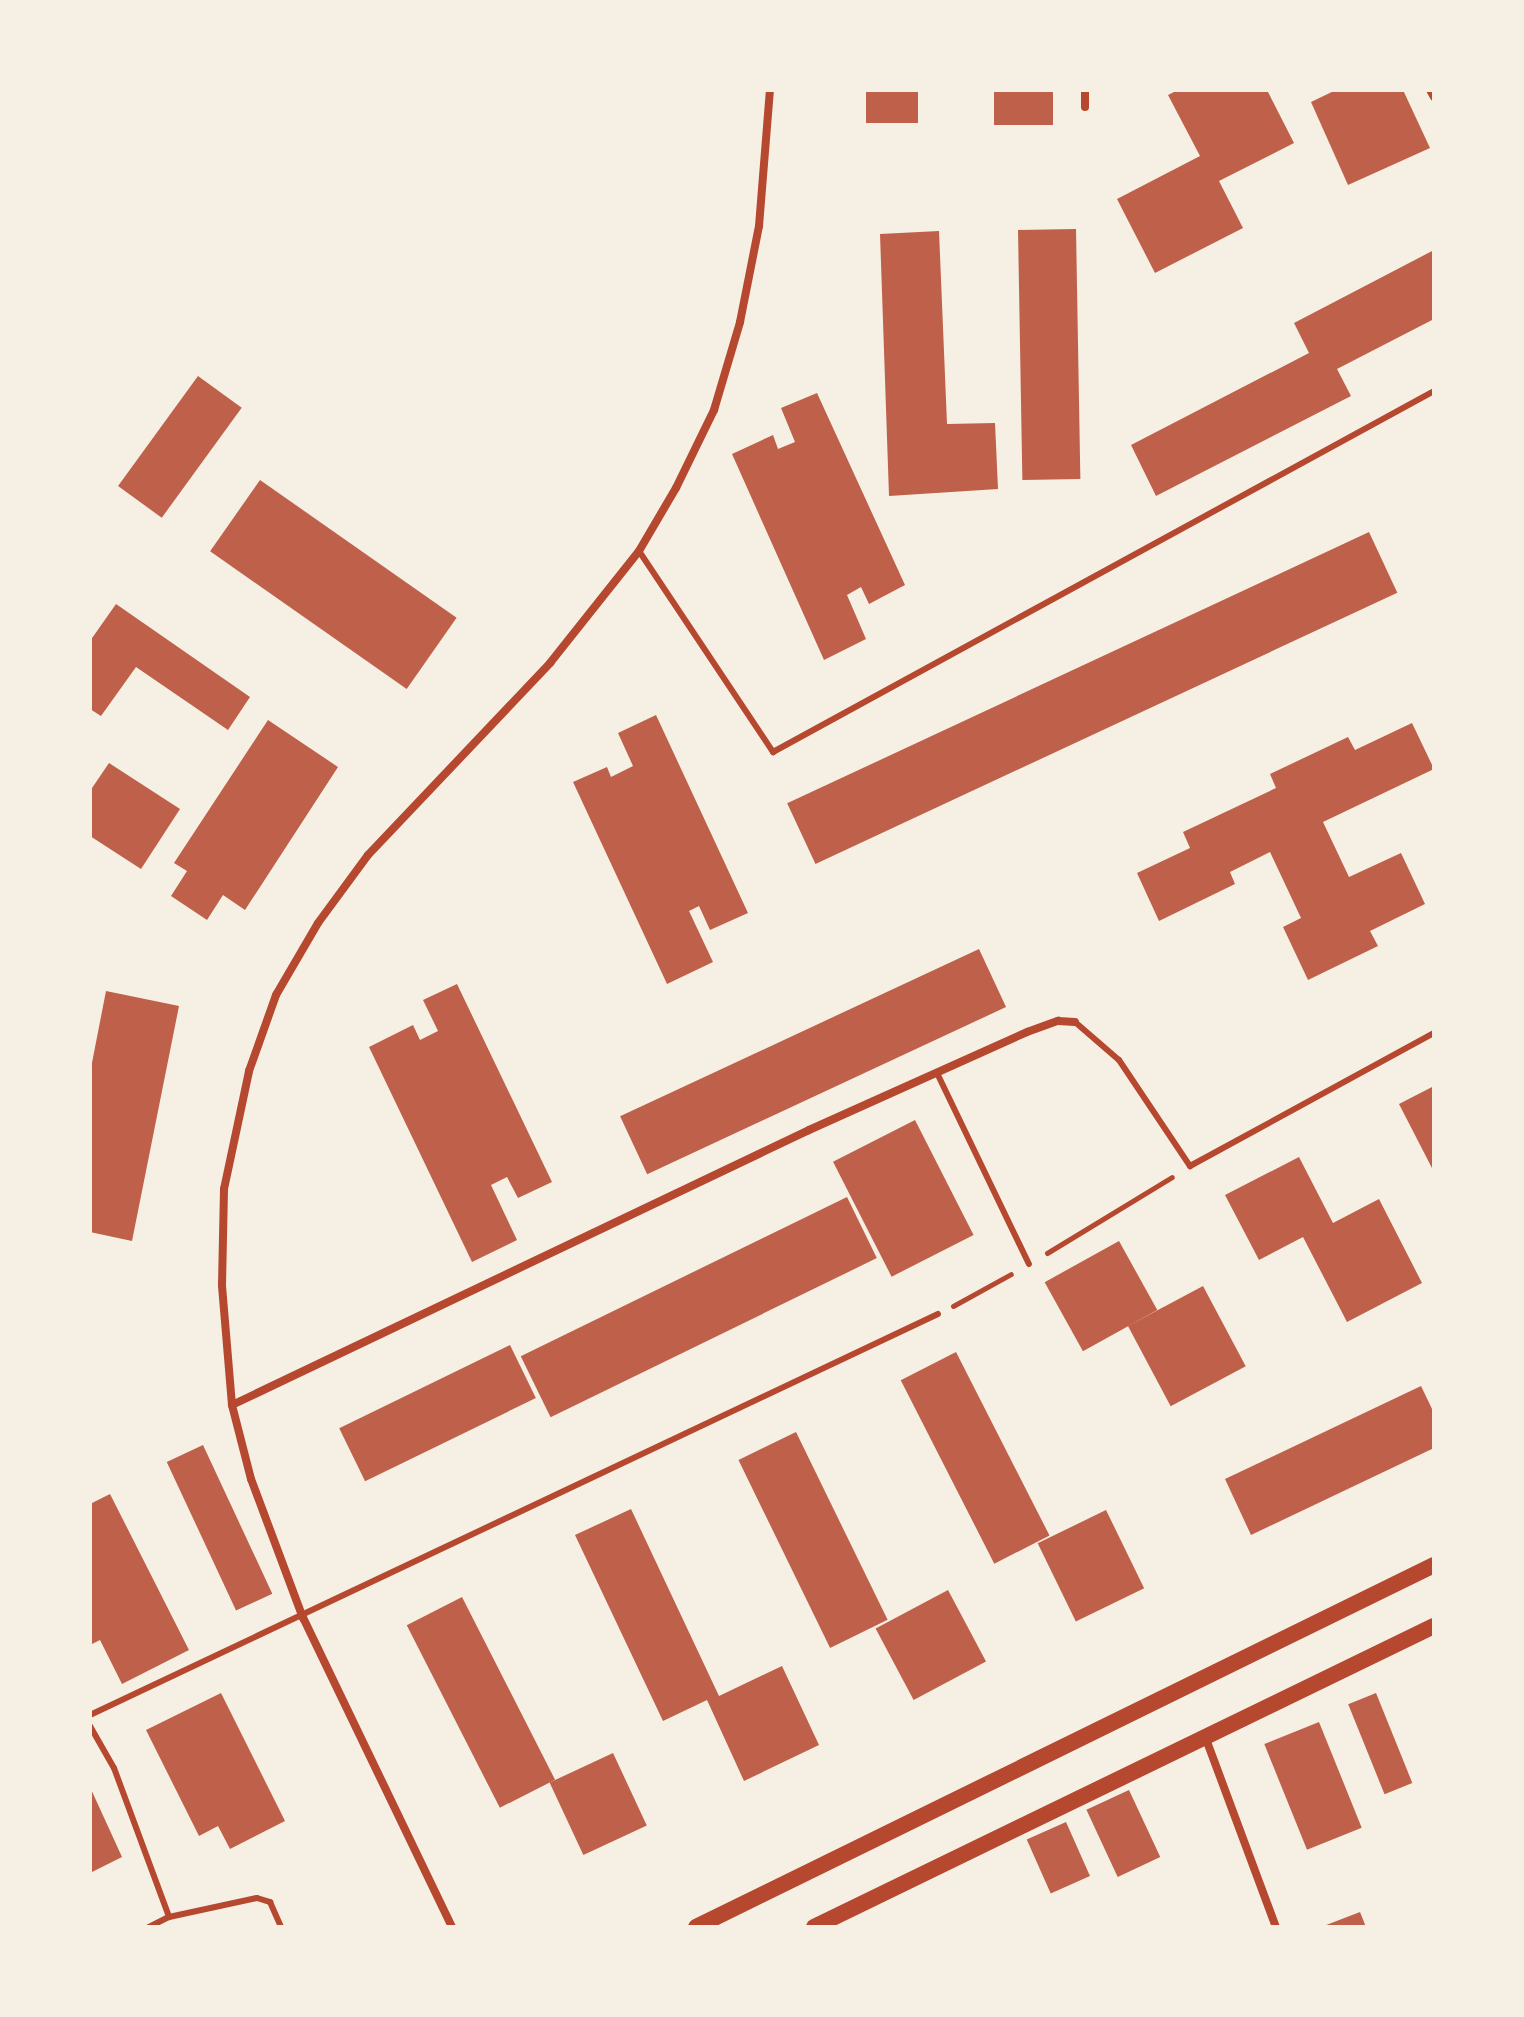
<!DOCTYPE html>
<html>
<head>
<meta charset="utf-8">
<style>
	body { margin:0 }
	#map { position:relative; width:1524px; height:2017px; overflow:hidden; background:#f6efe4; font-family:"Work Sans",sans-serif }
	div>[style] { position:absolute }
	.building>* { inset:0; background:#bf614a; transform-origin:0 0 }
	.path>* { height:5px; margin:-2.5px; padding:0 2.5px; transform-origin:2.5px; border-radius:2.5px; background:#b5482f }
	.service>* { height:6px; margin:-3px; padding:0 3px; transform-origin:3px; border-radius:3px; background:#b5482f }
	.minor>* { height:8px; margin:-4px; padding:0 4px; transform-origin:4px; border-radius:4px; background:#b5482f }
	.secondary>* { height:16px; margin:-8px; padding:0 8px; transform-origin:8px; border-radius:8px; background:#b5482f }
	span { translate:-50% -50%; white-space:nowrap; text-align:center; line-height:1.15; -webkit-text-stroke:6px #f6efe4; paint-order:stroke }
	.frame { position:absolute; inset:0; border:92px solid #f6efe4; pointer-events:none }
</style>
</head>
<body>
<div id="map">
	<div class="building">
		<div style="left:866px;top:90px;width:52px;height:33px"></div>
		<div style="left:994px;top:90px;width:59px;height:35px"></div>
		<div style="clip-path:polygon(1178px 90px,1267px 90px,1294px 143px,1219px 181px,1243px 228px,1155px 273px,1117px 199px,1200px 156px,1168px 95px)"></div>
		<div style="clip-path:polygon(1336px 90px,1403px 90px,1430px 148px,1348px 185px,1311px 102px)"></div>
		<div style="left:1076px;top:229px;width:250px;height:58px;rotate:89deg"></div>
		<div style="clip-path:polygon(939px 231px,947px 424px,995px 423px,998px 489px,889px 496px,880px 234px)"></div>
		<div style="clip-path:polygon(1434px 250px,1434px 319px,1337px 369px,1351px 396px,1156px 496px,1131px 445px,1309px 353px,1294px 323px)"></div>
		<div style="left:198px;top:376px;width:54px;height:136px;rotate:36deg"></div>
		<div style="clip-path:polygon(817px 393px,905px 585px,869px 604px,861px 587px,847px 595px,866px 639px,824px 660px,732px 454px,773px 435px,778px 449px,795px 442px,781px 408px)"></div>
		<div style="left:260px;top:480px;width:240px;height:87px;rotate:35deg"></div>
		<div style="left:1369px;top:532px;width:67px;height:642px;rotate:65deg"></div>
		<div style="clip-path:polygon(116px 604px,250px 697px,228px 730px,136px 667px,101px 716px,90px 709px,90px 641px)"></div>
		<div style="clip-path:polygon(656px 715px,748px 913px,710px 930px,699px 906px,689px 911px,713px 962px,667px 984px,573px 782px,607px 767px,611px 777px,633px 766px,618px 733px)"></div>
		<div style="clip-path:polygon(268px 720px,338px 767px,245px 910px,223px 895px,207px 920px,171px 896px,187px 871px,174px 863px)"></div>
		<div style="clip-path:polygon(1412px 723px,1434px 769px,1323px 822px,1349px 877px,1401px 853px,1425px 904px,1370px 931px,1378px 946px,1308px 980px,1283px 927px,1301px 918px,1270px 852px,1230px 872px,1235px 884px,1159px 921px,1137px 873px,1190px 848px,1183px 832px,1276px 788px,1270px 774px,1348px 737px,1355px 750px)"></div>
		<div style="clip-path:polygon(109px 763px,180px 809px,141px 869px,90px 836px,90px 791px)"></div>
		<div style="left:979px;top:949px;width:64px;height:396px;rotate:65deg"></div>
		<div style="clip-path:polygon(457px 984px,552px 1182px,518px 1198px,507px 1177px,491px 1185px,517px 1240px,472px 1262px,369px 1047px,413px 1025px,420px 1040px,438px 1031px,423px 1000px)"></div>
		<div style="clip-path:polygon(106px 991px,179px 1006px,132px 1241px,90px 1232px,90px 1073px)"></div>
		<div style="clip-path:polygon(1434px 1086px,1434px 1172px,1399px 1104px)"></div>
		<div style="left:915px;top:1120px;width:129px;height:92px;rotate:63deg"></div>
		<div style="clip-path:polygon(1299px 1157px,1333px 1223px,1379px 1199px,1422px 1283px,1347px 1322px,1303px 1237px,1259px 1260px,1225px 1195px)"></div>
		<div style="left:847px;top:1197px;width:68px;height:363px;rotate:64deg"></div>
		<div style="left:1119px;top:1241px;width:79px;height:85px;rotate:61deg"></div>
		<div style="left:1203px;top:1286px;width:91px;height:85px;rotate:62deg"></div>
		<div style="left:510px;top:1345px;width:59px;height:190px;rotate:64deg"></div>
		<div style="left:956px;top:1352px;width:206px;height:62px;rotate:63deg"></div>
		<div style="clip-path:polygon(1421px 1386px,1434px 1413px,1434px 1448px,1251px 1535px,1225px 1479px)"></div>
		<div style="left:796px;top:1432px;width:209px;height:64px;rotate:64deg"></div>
		<div style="left:203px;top:1445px;width:164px;height:40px;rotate:65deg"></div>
		<div style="clip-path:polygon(110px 1494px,189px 1650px,122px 1684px,100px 1640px,90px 1645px,90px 1504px)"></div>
		<div style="clip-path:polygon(631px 1509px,719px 1696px,782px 1666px,819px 1745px,744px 1781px,707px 1700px,663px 1721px,575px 1535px)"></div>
		<div style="left:1106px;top:1510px;width:87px;height:76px;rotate:64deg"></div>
		<div style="left:948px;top:1590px;width:81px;height:82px;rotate:62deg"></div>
		<div style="left:462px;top:1597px;width:205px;height:62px;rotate:63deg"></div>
		<div style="clip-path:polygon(221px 1693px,285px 1821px,230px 1849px,218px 1826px,199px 1836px,146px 1730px)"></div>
		<div style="left:1376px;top:1693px;width:97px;height:30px;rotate:68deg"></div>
		<div style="left:1319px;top:1722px;width:114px;height:59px;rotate:68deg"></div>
		<div style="left:613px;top:1753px;width:80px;height:70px;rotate:65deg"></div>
		<div style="clip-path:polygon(90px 1787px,122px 1857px,90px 1873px)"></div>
		<div style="left:1129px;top:1790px;width:74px;height:47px;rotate:65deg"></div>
		<div style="left:1066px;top:1822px;width:59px;height:43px;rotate:66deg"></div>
		<div style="clip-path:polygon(1360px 1912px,1366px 1927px,1321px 1927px)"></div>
	</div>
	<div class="path">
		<div style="left:1047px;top:1253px;width:146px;rotate:-31.3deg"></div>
		<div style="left:953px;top:1306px;width:66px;rotate:-28.9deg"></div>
	</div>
	<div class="service">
		<div style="left:639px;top:551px;width:242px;rotate:56.3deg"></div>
		<div style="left:773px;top:752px;width:753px;rotate:-28.64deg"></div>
		<div style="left:1075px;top:1022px;width:58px;rotate:40.8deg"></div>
		<div style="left:1119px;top:1060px;width:128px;rotate:56.2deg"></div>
		<div style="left:1190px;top:1166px;width:278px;rotate:-28.6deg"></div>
		<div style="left:937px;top:1073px;width:212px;rotate:64.3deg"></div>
		<div style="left:90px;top:1715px;width:938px;rotate:-25.31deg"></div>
		<div style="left:90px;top:1726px;width:48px;rotate:60.3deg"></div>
		<div style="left:114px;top:1768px;width:159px;rotate:69.7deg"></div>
		<div style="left:149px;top:1927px;width:22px;rotate:-27deg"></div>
		<div style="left:169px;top:1917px;width:90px;rotate:-12.2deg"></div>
		<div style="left:257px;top:1898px;width:14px;rotate:17deg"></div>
		<div style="left:270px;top:1902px;width:27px;rotate:66deg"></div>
	</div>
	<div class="minor">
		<div style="left:1085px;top:90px;width:17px;rotate:90deg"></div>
		<div style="left:1430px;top:90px;width:8px;rotate:60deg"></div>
		<div style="left:232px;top:1405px;width:639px;rotate:-25.48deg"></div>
		<div style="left:809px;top:1130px;width:239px;rotate:-24.2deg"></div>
		<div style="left:1027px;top:1032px;width:33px;rotate:-20deg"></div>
		<div style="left:1058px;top:1021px;width:17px;rotate:3deg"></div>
		<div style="left:1206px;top:1739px;width:201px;rotate:69.6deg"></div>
		<div style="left:452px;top:1927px;width:343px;rotate:-115.7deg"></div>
		<div style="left:303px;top:1618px;width:148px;rotate:-110.5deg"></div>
		<div style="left:251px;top:1479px;width:76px;rotate:-104.4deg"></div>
		<div style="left:232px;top:1405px;width:120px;rotate:-94.8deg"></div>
		<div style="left:222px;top:1285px;width:96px;rotate:-88.8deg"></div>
		<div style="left:224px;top:1189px;width:121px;rotate:-78deg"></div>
		<div style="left:249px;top:1071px;width:81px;rotate:-70.4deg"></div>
		<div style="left:276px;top:995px;width:83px;rotate:-59.7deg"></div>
		<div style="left:318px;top:923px;width:84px;rotate:-53.7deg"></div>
		<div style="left:368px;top:855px;width:265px;rotate:-46.5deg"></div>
		<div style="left:550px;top:663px;width:143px;rotate:-51.5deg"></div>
		<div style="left:639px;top:551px;width:73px;rotate:-59.6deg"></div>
		<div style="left:676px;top:488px;width:87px;rotate:-64deg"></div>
		<div style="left:714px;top:410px;width:92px;rotate:-73.5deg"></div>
		<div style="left:740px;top:322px;width:98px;rotate:-78.8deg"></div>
		<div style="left:759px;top:226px;width:136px;rotate:-85.4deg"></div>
	</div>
	<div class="secondary">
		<div style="left:696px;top:1927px;width:822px;rotate:-26.13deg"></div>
		<div style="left:814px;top:1927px;width:689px;rotate:-25.9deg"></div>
	</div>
	<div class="frame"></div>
</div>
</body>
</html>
